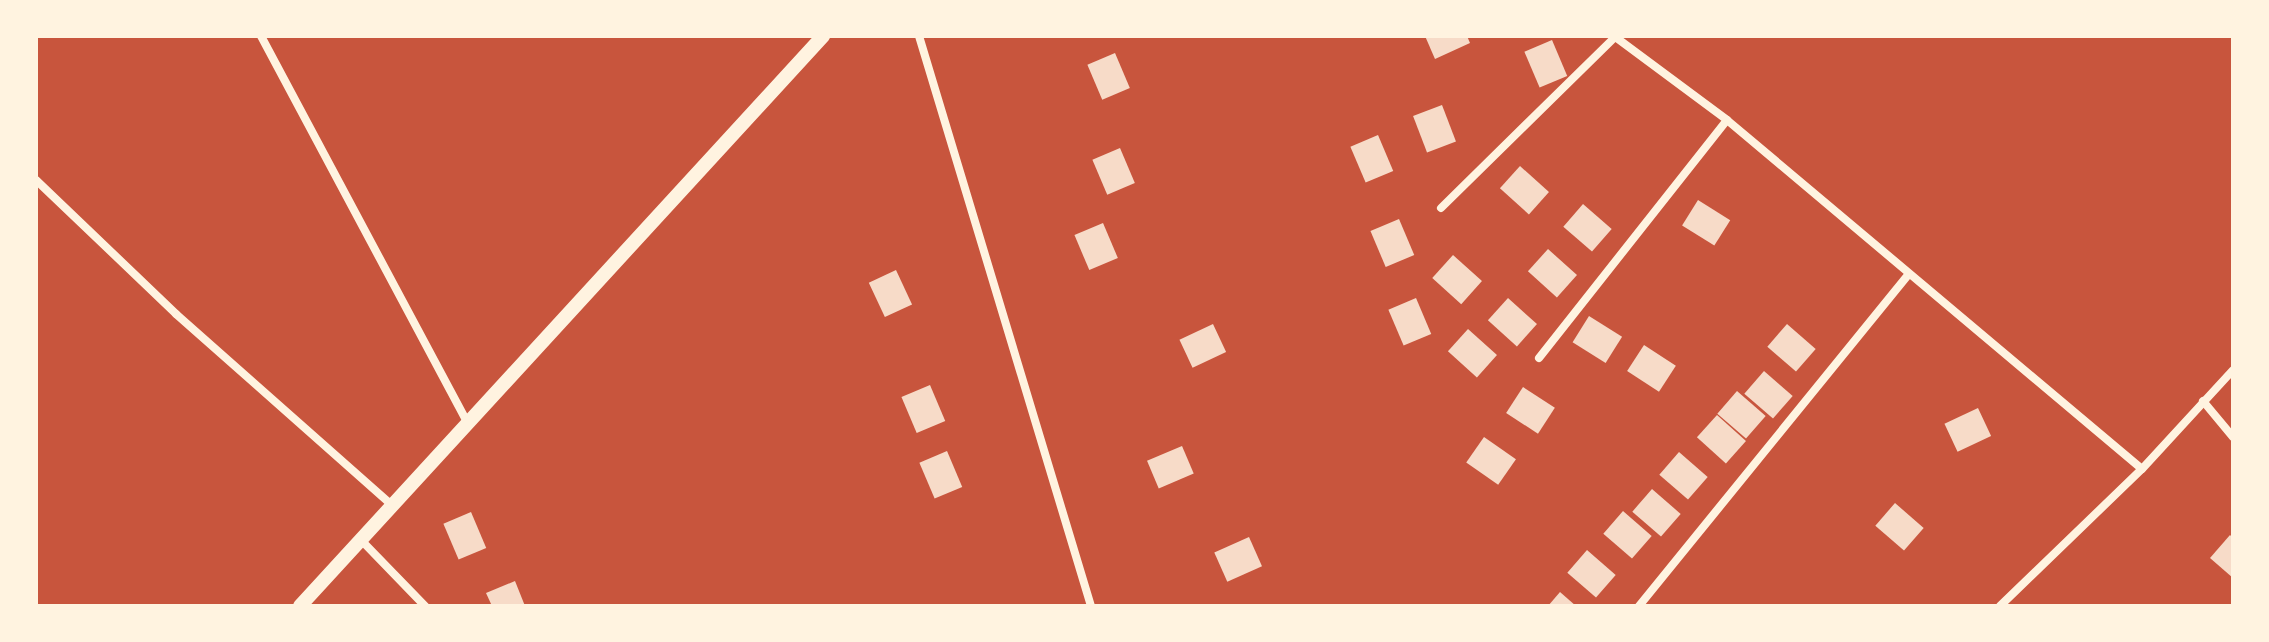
<!DOCTYPE html>
<html>
<head>
<meta charset="utf-8">
<style>
	body { margin:0 }
	#map { position:relative; width:2269px; height:642px; overflow:hidden; background:#c8553d; font-family:"Source Serif 4",serif }
	div>[style] { position:absolute }
	.building>* { inset:0; background:#f7dbc8; transform-origin:0 0 }
	.minor>* { height:8px; margin:-4px; padding:0 4px; transform-origin:4px; border-radius:4px; background:#fff3e0 }
	.tertiary>* { height:14px; margin:-7px; padding:0 7px; transform-origin:7px; border-radius:7px; background:#fff3e0 }
	span { translate:-50% -50%; white-space:nowrap; text-align:center; line-height:1.15; -webkit-text-stroke:6px #fff3e0; paint-order:stroke }
	.frame { position:absolute; inset:0; border:38px solid #fff3e0; pointer-events:none }
</style>
</head>
<body>
<div id="map">
	<div class="building">
		<div style="clip-path:polygon(1425px 36px,1467px 36px,1470px 43px,1435px 59px)"></div>
		<div style="left:1552px;top:40px;width:39px;height:30px;rotate:67deg"></div>
		<div style="left:1115px;top:53px;width:38px;height:30px;rotate:67deg"></div>
		<div style="left:1442px;top:105px;width:39px;height:31px;rotate:69deg"></div>
		<div style="left:1378px;top:135px;width:39px;height:30px;rotate:67deg"></div>
		<div style="left:1120px;top:148px;width:38px;height:30px;rotate:67deg"></div>
		<div style="left:1520px;top:166px;width:39px;height:30px;rotate:42deg"></div>
		<div style="left:1698px;top:200px;width:38px;height:30px;rotate:32deg"></div>
		<div style="left:1583px;top:204px;width:38px;height:30px;rotate:41deg"></div>
		<div style="left:1399px;top:219px;width:39px;height:31px;rotate:67deg"></div>
		<div style="left:1103px;top:223px;width:38px;height:31px;rotate:67deg"></div>
		<div style="left:1548px;top:249px;width:39px;height:30px;rotate:42deg"></div>
		<div style="left:1453px;top:255px;width:39px;height:31px;rotate:42deg"></div>
		<div style="left:896px;top:270px;width:38px;height:30px;rotate:65deg"></div>
		<div style="left:1416px;top:298px;width:39px;height:30px;rotate:67deg"></div>
		<div style="left:1508px;top:298px;width:39px;height:30px;rotate:42deg"></div>
		<div style="left:1589px;top:316px;width:39px;height:31px;rotate:32deg"></div>
		<div style="left:1213px;top:324px;width:31px;height:37px;rotate:65deg"></div>
		<div style="left:1787px;top:324px;width:38px;height:30px;rotate:41deg"></div>
		<div style="left:1468px;top:329px;width:39px;height:30px;rotate:42deg"></div>
		<div style="left:1644px;top:345px;width:38px;height:31px;rotate:33deg"></div>
		<div style="left:1764px;top:371px;width:38px;height:30px;rotate:41deg"></div>
		<div style="left:930px;top:385px;width:39px;height:31px;rotate:67deg"></div>
		<div style="left:1523px;top:387px;width:38px;height:31px;rotate:33deg"></div>
		<div style="left:1737px;top:391px;width:38px;height:30px;rotate:41deg"></div>
		<div style="left:1978px;top:408px;width:31px;height:37px;rotate:65deg"></div>
		<div style="left:1717px;top:415px;width:39px;height:30px;rotate:42deg"></div>
		<div style="left:1484px;top:437px;width:39px;height:31px;rotate:35deg"></div>
		<div style="left:1182px;top:446px;width:30px;height:38px;rotate:67deg"></div>
		<div style="left:947px;top:451px;width:39px;height:30px;rotate:67deg"></div>
		<div style="left:1679px;top:452px;width:38px;height:30px;rotate:41deg"></div>
		<div style="left:1652px;top:489px;width:38px;height:30px;rotate:41deg"></div>
		<div style="left:1895px;top:503px;width:38px;height:30px;rotate:41deg"></div>
		<div style="left:1623px;top:511px;width:38px;height:30px;rotate:41deg"></div>
		<div style="left:471px;top:512px;width:39px;height:30px;rotate:67deg"></div>
		<div style="clip-path:polygon(2230px 535px,2233px 538px,2233px 578px,2210px 558px)"></div>
		<div style="left:1249px;top:537px;width:32px;height:38px;rotate:66deg"></div>
		<div style="left:1587px;top:550px;width:38px;height:30px;rotate:41deg"></div>
		<div style="clip-path:polygon(515px 581px,525px 606px,492px 606px,486px 593px)"></div>
		<div style="clip-path:polygon(1560px 592px,1576px 606px,1548px 606px)"></div>
	</div>
	<div class="minor">
		<div style="left:261px;top:36px;width:439px;rotate:61.9deg"></div>
		<div style="left:919px;top:36px;width:595px;rotate:73.21deg"></div>
		<div style="left:1614px;top:36px;width:141px;rotate:36.6deg"></div>
		<div style="left:1727px;top:120px;width:542px;rotate:40.06deg"></div>
		<div style="left:36px;top:180px;width:194px;rotate:43.7deg"></div>
		<div style="left:176px;top:314px;width:290px;rotate:41.5deg"></div>
		<div style="left:1441px;top:208px;width:244px;rotate:-44.5deg"></div>
		<div style="left:1539px;top:358px;width:303px;rotate:-51.7deg"></div>
		<div style="left:2203px;top:401px;width:47px;rotate:50.2deg"></div>
		<div style="left:362px;top:541px;width:91px;rotate:45.9deg"></div>
		<div style="left:1639px;top:606px;width:427px;rotate:-50.9deg"></div>
		<div style="left:2000px;top:606px;width:197px;rotate:-44deg"></div>
		<div style="left:2142px;top:469px;width:134px;rotate:-47.4deg"></div>
	</div>
	<div class="tertiary">
		<div style="left:300px;top:606px;width:774px;rotate:-47.46deg"></div>
	</div>
	<div class="frame"></div>
</div>
</body>
</html>
